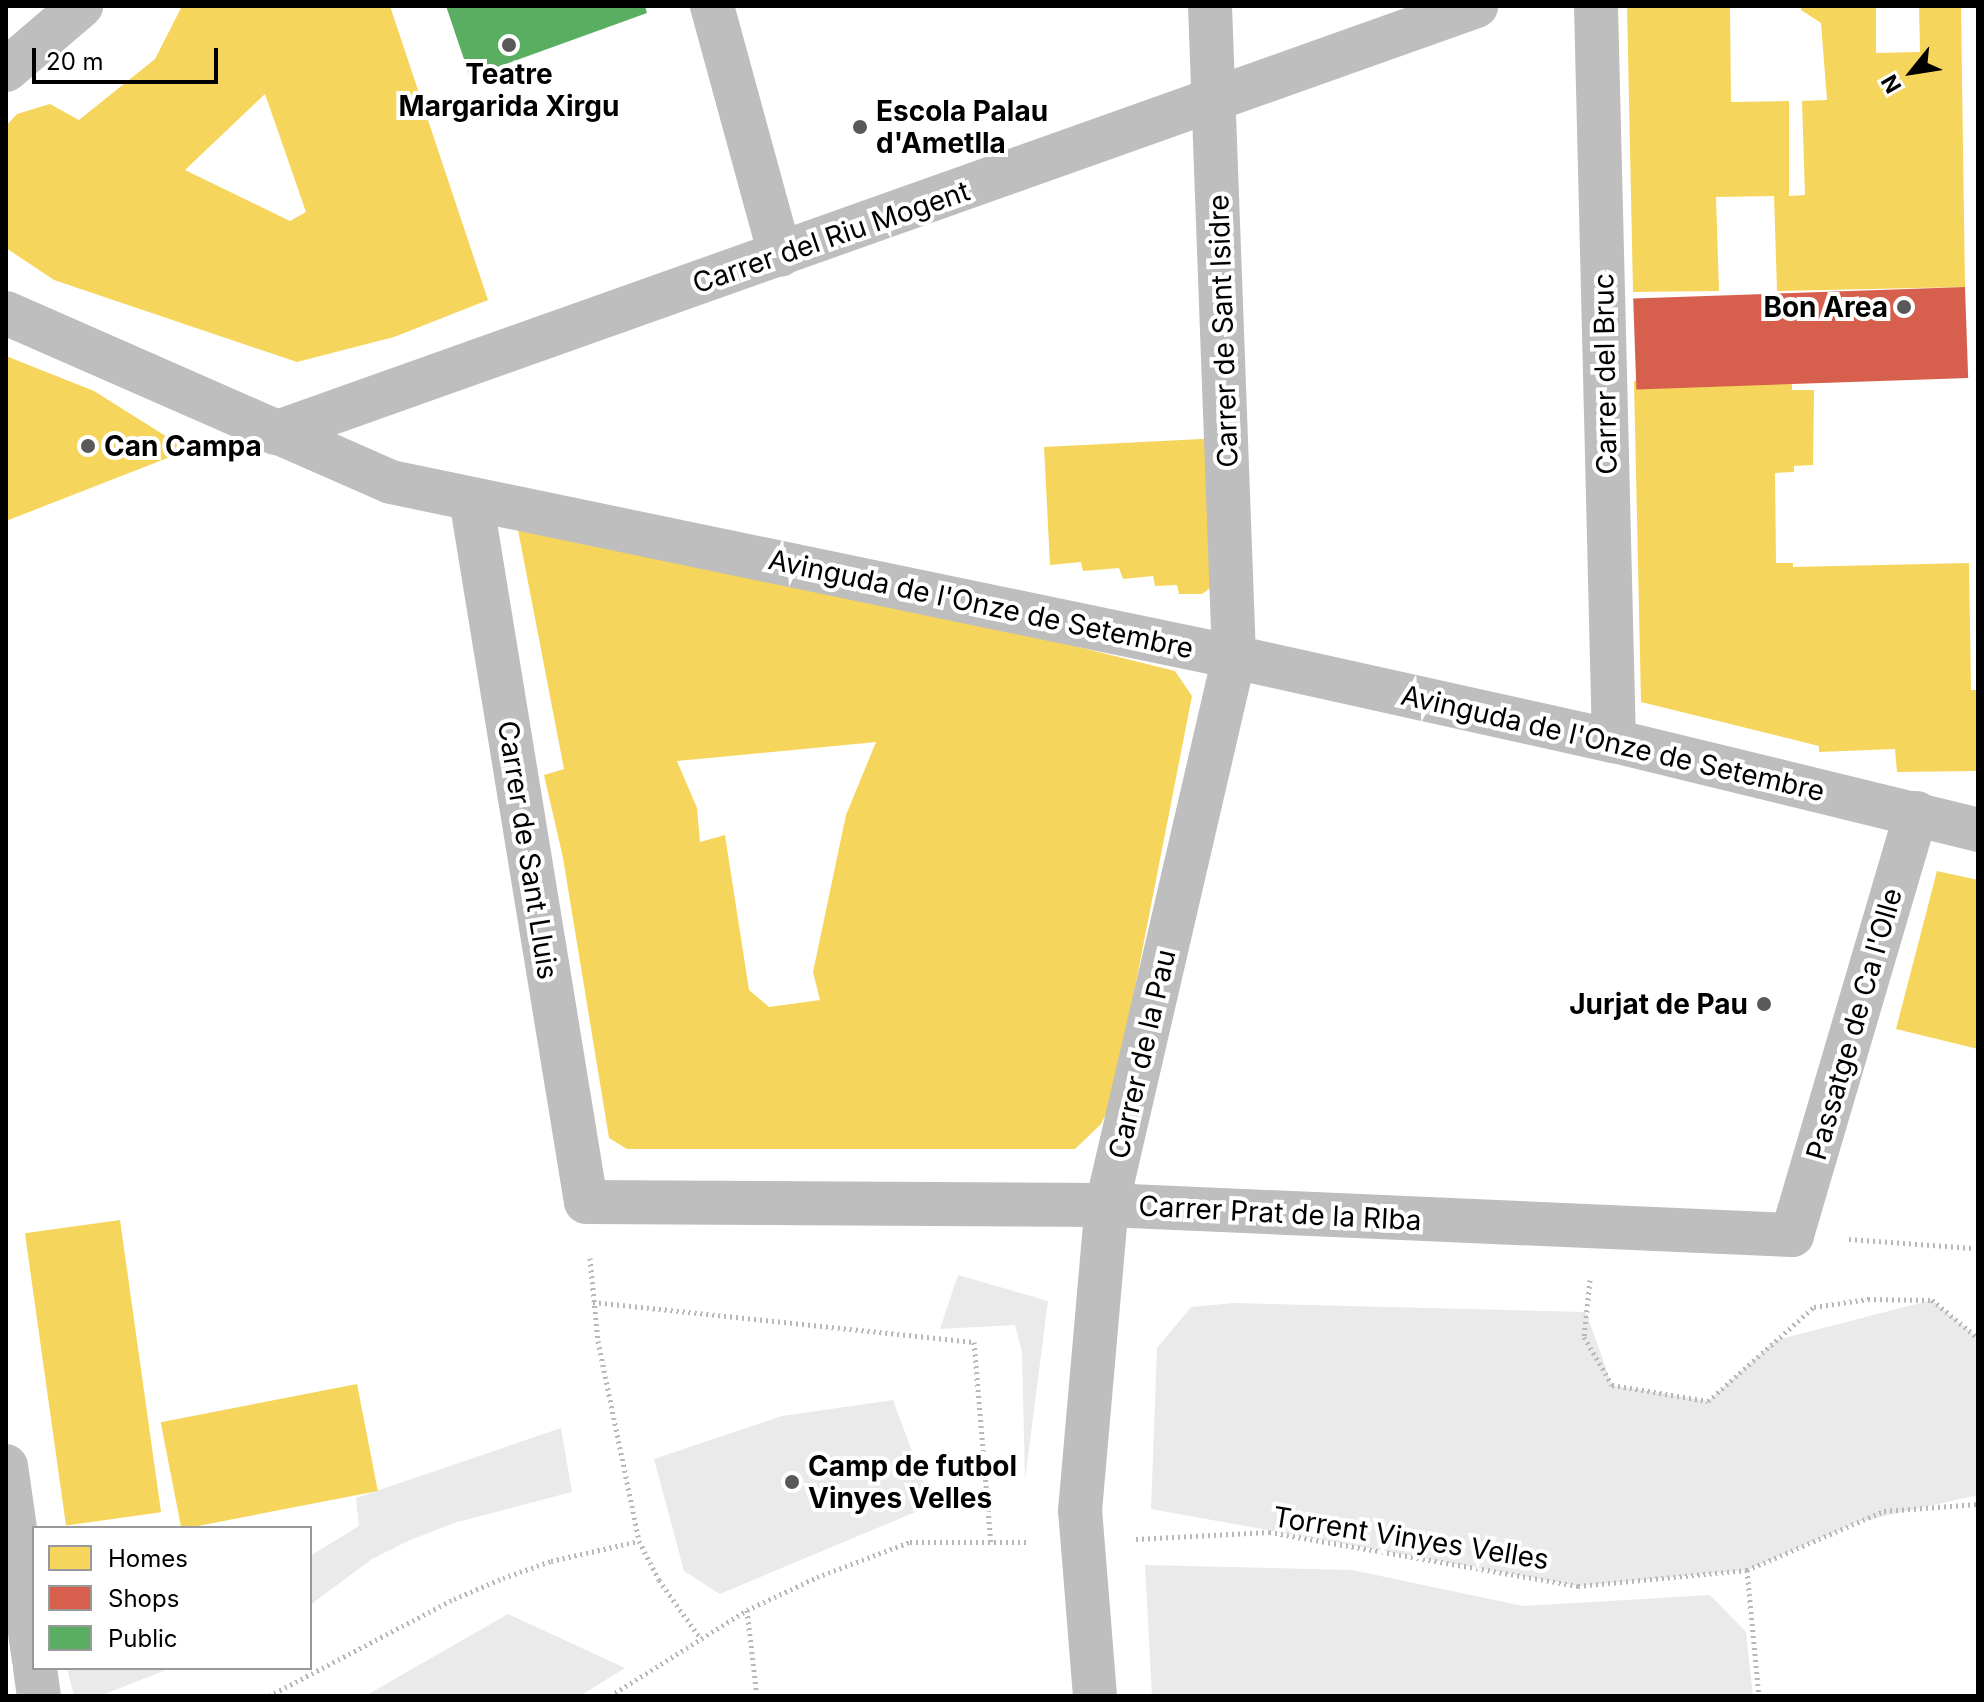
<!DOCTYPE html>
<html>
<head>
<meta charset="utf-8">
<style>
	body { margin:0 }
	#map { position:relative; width:1984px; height:1702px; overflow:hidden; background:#fff; font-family:Inter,sans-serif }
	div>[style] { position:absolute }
	.green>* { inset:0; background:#eaeaea }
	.homes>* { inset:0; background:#f6d55c; transform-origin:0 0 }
	.shops>* { inset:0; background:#d6604d; transform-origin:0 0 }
	.public>* { inset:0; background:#5aae61 }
	.path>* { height:5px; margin-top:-2.5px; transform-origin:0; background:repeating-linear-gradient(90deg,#b8b8b8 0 2px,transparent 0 6px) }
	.minor>* { height:44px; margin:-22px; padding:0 22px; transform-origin:22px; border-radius:22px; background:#bebebe }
	.dots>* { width:22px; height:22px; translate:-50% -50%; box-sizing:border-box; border:4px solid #fff; border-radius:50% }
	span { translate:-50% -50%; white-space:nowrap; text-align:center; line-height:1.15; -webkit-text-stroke:8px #fff; paint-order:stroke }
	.poi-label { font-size:28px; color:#000; font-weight:700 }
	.left { translate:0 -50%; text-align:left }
	.right { translate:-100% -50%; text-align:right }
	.street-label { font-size:28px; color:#000 }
	.frame { position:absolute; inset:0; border:8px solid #000; pointer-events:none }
	.legend { position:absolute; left:32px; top:1526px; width:280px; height:144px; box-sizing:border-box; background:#fff; border:2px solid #999; margin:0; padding:10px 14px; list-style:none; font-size:24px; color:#000 }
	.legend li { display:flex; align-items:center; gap:16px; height:40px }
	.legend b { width:40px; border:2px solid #999 }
	.north { position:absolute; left:1872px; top:32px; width:80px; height:80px; -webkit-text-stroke:6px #fff; paint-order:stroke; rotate:240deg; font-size:22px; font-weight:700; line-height:32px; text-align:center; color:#000 }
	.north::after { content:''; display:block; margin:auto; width:28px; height:36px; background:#000; clip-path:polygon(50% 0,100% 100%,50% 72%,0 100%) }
	.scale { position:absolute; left:32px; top:48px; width:186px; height:36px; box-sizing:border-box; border:4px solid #000; border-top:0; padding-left:10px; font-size:24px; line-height:28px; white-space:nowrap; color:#000; -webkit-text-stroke:6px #fff; paint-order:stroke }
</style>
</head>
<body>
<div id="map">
	<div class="green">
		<div style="clip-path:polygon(958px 1275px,1048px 1301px,1025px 1480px,1022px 1352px,1015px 1325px,940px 1329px)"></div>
		<div style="clip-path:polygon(1932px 1300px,1978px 1338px,1978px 1495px,1858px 1522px,1747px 1570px,1578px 1586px,1151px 1509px,1157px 1348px,1191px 1307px,1235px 1303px,1586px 1312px,1612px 1385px,1708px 1401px,1776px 1340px)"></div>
		<div style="clip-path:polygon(893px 1400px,932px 1505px,720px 1594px,684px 1571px,654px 1459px,782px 1416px)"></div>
		<div style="clip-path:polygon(561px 1428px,572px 1492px,454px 1523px,408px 1541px,372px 1559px,310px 1605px,310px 1556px,359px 1526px,356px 1498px)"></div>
		<div style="clip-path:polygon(1145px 1565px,1352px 1570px,1523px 1606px,1710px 1595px,1746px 1632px,1753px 1696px,1152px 1696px)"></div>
		<div style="clip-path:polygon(508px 1614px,625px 1668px,580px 1696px,365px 1696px)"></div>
		<div style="clip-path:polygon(67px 1668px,171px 1668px,100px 1696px,74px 1696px)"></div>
	</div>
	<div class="homes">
		<div style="clip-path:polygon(evenodd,182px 6px,390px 6px,488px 300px,394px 337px,297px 362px,54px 280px,6px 248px,6px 126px,17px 114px,50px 104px,79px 120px,155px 59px,182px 6px,265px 94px,306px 212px,290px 221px,185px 170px,265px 94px)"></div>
		<div style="clip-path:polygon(1627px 6px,1730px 6px,1731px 102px,1789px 101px,1789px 196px,1805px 195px,1802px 101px,1827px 100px,1821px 23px,1801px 10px,1801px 6px,1876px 6px,1876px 53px,1920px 52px,1919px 6px,1961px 6px,1965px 287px,1777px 291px,1774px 196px,1716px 197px,1719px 291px,1633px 292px)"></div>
		<div style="clip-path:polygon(6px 356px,94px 391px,188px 450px,6px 521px)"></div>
		<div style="clip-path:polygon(1792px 380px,1792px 390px,1814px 390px,1813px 465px,1794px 466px,1794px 472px,1775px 473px,1776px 563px,1793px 563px,1793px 567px,1969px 563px,1971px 690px,1978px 690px,1978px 771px,1897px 772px,1895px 749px,1819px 752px,1819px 746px,1641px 702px,1634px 381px)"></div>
		<div style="clip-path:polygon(1221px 438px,1227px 576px,1202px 594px,1179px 594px,1177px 585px,1155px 586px,1153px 576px,1123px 579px,1119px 568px,1083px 571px,1081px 562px,1050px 565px,1044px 447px)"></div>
		<div style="clip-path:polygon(evenodd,518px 530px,906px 604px,1175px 671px,1192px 696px,1113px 1100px,1101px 1124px,1075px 1149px,627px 1149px,609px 1138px,563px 858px,544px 775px,564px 769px,518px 530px,876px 742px,846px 815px,813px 972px,820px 1000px,769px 1007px,749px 990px,725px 835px,700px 842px,697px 808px,677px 761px,876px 742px)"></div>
		<div style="clip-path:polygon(1937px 871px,1978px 880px,1978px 1049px,1896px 1029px)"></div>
		<div style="left:120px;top:1220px;width:295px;height:96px;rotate:82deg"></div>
		<div style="left:357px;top:1384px;width:109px;height:200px;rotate:79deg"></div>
	</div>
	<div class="shops">
		<div style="left:1965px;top:287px;width:91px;height:332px;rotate:88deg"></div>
	</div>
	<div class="public">
		<div style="clip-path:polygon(446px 6px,645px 6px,647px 13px,470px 77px)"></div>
	</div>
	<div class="path">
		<div style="left:1849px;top:1239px;width:124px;rotate:4.2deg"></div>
		<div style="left:590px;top:1258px;width:83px;rotate:84.5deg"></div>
		<div style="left:598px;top:1341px;width:204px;rotate:78.4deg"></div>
		<div style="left:1590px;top:1280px;width:57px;rotate:96deg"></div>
		<div style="left:1584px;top:1337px;width:56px;rotate:59.7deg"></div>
		<div style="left:1612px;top:1385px;width:97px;rotate:9.5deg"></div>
		<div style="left:1708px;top:1401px;width:142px;rotate:-41.6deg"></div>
		<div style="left:1814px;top:1307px;width:55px;rotate:-8.4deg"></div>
		<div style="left:1868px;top:1299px;width:64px;rotate:0.9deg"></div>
		<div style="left:1932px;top:1300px;width:60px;rotate:39.6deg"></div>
		<div style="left:593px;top:1302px;width:383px;rotate:6deg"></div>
		<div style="left:974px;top:1342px;width:202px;rotate:85.2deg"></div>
		<div style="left:1136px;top:1539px;width:133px;rotate:-3deg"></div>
		<div style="left:1269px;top:1532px;width:314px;rotate:9.9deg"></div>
		<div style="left:1578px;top:1586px;width:170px;rotate:-5.4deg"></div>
		<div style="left:1747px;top:1570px;width:149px;rotate:-23.3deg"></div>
		<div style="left:1884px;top:1511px;width:94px;rotate:-4.3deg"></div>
		<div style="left:1747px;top:1570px;width:127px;rotate:84.6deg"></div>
		<div style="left:747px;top:1610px;width:87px;rotate:83.4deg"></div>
		<div style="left:269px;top:1696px;width:209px;rotate:-27.7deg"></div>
		<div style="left:454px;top:1599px;width:53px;rotate:-23.2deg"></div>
		<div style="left:503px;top:1578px;width:51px;rotate:-19.5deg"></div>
		<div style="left:551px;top:1561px;width:90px;rotate:-12.8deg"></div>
		<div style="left:639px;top:1541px;width:44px;rotate:62.9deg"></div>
		<div style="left:659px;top:1580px;width:72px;rotate:54.6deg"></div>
		<div style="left:610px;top:1696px;width:162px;rotate:-32.1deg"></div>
		<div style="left:747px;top:1610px;width:77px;rotate:-25.2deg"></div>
		<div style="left:817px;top:1577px;width:99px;rotate:-20.6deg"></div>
		<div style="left:910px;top:1542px;width:116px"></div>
	</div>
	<div class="minor">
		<div style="left:712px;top:6px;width:258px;rotate:74.7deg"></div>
		<div style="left:1596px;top:6px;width:735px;rotate:88.6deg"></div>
		<div style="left:6px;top:70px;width:99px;rotate:-40.5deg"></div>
		<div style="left:6px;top:313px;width:420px;rotate:23.7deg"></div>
		<div style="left:391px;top:482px;width:861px;rotate:11.73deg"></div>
		<div style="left:1234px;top:657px;width:389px;rotate:12.5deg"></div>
		<div style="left:1614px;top:741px;width:375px;rotate:13.7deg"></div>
		<div style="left:275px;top:433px;width:1275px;rotate:-19.57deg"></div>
		<div style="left:471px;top:499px;width:712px;rotate:80.71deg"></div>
		<div style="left:586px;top:1202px;width:521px;rotate:0.33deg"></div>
		<div style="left:1107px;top:1205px;width:686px;rotate:2.51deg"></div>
		<div style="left:1792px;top:1235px;width:440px;rotate:-73.6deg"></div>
		<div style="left:6px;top:1466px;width:196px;rotate:81.8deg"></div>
		<div style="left:35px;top:1668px;width:28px;rotate:82deg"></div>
		<div style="left:1095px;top:1696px;width:186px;rotate:-94.6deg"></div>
		<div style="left:1080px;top:1511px;width:307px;rotate:-85deg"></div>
		<div style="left:1107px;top:1205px;width:563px;rotate:-76.95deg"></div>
		<div style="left:1234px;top:657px;width:651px;rotate:-92.11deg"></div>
	</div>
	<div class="dots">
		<div style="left:509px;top:45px;background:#595959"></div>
		<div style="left:860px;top:127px;background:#595959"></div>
		<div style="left:1904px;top:307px;background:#595959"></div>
		<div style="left:88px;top:446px;background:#595959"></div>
		<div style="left:1764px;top:1004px;background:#595959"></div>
		<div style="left:792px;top:1482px;background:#595959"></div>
	</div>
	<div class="poi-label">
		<span style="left:509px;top:90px">Teatre<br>Margarida Xirgu</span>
		<span class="left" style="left:876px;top:127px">Escola Palau<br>d'Ametlla</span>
		<span class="right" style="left:1888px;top:307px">Bon Area</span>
		<span class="left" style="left:104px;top:446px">Can Campa</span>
		<span class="right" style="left:1748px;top:1004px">Jurjat de Pau</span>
		<span class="left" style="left:808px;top:1482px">Camp de futbol<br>Vinyes Velles</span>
	</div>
	<div class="street-label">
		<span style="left:831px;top:237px;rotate:-19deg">Carrer del Riu Mogent</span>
		<span style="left:1223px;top:331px;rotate:-92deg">Carrer de Sant Isidre</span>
		<span style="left:1605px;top:374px;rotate:-91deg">Carrer del Bruc</span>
		<span style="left:981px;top:604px;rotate:12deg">Avinguda de l'Onze de Setembre</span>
		<span style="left:1613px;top:743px;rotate:13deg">Avinguda de l'Onze de Setembre</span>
		<span style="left:528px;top:850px;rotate:81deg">Carrer de Sant Lluis</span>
		<span style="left:1854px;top:1024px;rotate:-74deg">Passatge de Ca l'Olle</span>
		<span style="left:1142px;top:1054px;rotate:-77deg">Carrer de la Pau</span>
		<span style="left:1280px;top:1213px;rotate:3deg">Carrer Prat de la RIba</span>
		<span style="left:1411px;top:1538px;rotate:9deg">Torrent Vinyes Velles</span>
	</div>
	<div class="frame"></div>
	<ul class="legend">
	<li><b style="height:22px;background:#f6d55c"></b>Homes</li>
	<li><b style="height:22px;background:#d6604d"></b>Shops</li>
	<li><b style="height:22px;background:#5aae61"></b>Public</li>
	</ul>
	<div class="north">N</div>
	<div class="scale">20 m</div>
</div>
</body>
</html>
